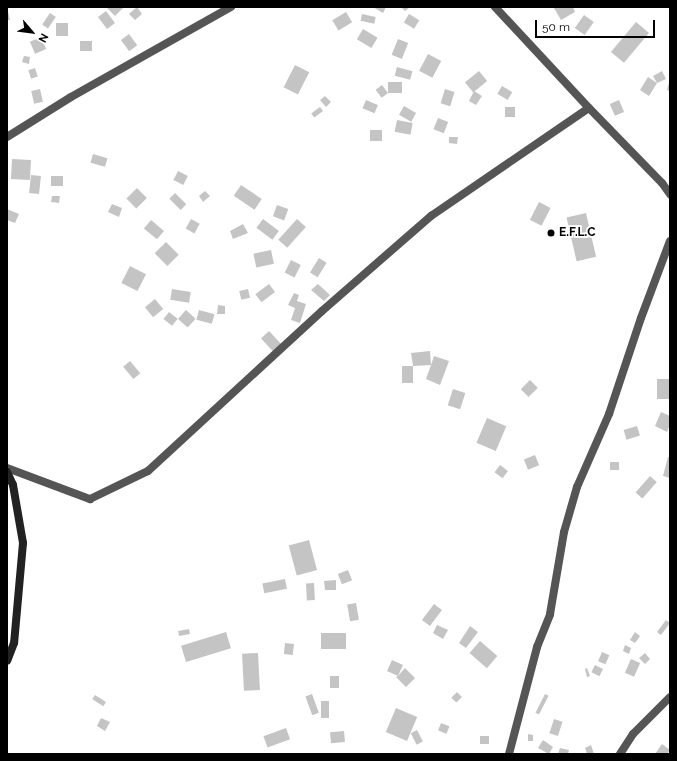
<!DOCTYPE html>
<html>
<head>
<meta charset="utf-8">
<style>
	body { margin:0 }
	#map { position:relative; width:677px; height:761px; overflow:hidden; background:#fff; font-family:Raleway,sans-serif }
	div>[style] { position:absolute }
	.building>* { inset:0; background:#c4c4c4; transform-origin:0 0 }
	.minor>* { height:8px; margin:-4px; padding:0 4px; transform-origin:4px; border-radius:4px; background:#555 }
	.secondary>* { height:8px; margin:-4px; padding:0 4px; transform-origin:4px; border-radius:4px; background:#222 }
	.dots>* { width:11px; height:11px; translate:-50% -50%; box-sizing:border-box; border:2px solid #fff; border-radius:50% }
	span { translate:-50% -50%; white-space:nowrap; text-align:center; line-height:1.15; -webkit-text-stroke:3.5px #fff; paint-order:stroke }
	.poi-label { font-size:12px; color:#000; font-weight:700 }
	.left { translate:0 -50%; text-align:left }
	.frame { position:absolute; inset:0; border:8px solid #000; pointer-events:none }
	.north { position:absolute; left:12px; top:12px; width:40px; height:40px; -webkit-text-stroke:3px #fff; paint-order:stroke; rotate:118deg; font-size:11px; font-weight:700; line-height:16px; text-align:center; color:#000 }
	.north::after { content:''; display:block; margin:auto; width:14px; height:18px; background:#000; clip-path:polygon(50% 0,100% 100%,50% 72%,0 100%) }
	.scale { position:absolute; left:535px; top:20px; width:120px; height:18px; box-sizing:border-box; border:2px solid #000; border-top:0; padding-left:5px; font-size:12px; line-height:14px; white-space:nowrap; color:#000; -webkit-text-stroke:3px #fff; paint-order:stroke }
</style>
</head>
<body>
<div id="map">
	<div class="building">
		<div style="clip-path:polygon(7px 7px,10px 20px,7px 20px)"></div>
		<div style="clip-path:polygon(106px 7px,124px 7px,115px 16px)"></div>
		<div style="clip-path:polygon(137px 7px,142px 14px,135px 20px,129px 14px)"></div>
		<div style="clip-path:polygon(373px 7px,386px 7px,383px 13px)"></div>
		<div style="clip-path:polygon(401px 7px,410px 7px,405px 11px)"></div>
		<div style="clip-path:polygon(557px 7px,573px 7px,575px 12px,561px 20px,554px 8px)"></div>
		<div style="left:106px;top:11px;width:15px;height:10px;rotate:53deg"></div>
		<div style="left:346px;top:12px;width:12px;height:16px;rotate:59deg"></div>
		<div style="left:50px;top:13px;width:7px;height:14px;rotate:34deg"></div>
		<div style="left:362px;top:14px;width:14px;height:7px;rotate:12deg"></div>
		<div style="left:409px;top:14px;width:12px;height:10px;rotate:31deg"></div>
		<div style="left:584px;top:15px;width:12px;height:16px;rotate:35deg"></div>
		<div style="left:636px;top:22px;width:17px;height:39px;rotate:40deg"></div>
		<div style="left:56px;top:23px;width:12px;height:13px"></div>
		<div style="left:363px;top:29px;width:17px;height:12px;rotate:31deg"></div>
		<div style="left:129px;top:34px;width:14px;height:10px;rotate:54deg"></div>
		<div style="left:41px;top:37px;width:13px;height:12px;rotate:67deg"></div>
		<div style="left:398px;top:39px;width:11px;height:17px;rotate:22deg"></div>
		<div style="left:80px;top:41px;width:12px;height:10px"></div>
		<div style="left:428px;top:54px;width:15px;height:19px;rotate:28deg"></div>
		<div style="clip-path:polygon(24px 56px,30px 57px,29px 64px,22px 62px)"></div>
		<div style="left:295px;top:65px;width:16px;height:25px;rotate:27deg"></div>
		<div style="left:397px;top:67px;width:16px;height:9px;rotate:15deg"></div>
		<div style="left:35px;top:68px;width:9px;height:7px;rotate:72deg"></div>
		<div style="left:479px;top:71px;width:13px;height:18px;rotate:51deg"></div>
		<div style="clip-path:polygon(662px 71px,666px 79px,657px 83px,649px 96px,640px 90px,648px 77px,657px 83px,653px 76px)"></div>
		<div style="left:388px;top:82px;width:14px;height:11px"></div>
		<div style="clip-path:polygon(669px 83px,670px 83px,670px 91px,667px 90px)"></div>
		<div style="left:382px;top:85px;width:10px;height:8px;rotate:53deg"></div>
		<div style="left:502px;top:86px;width:12px;height:9px;rotate:31deg"></div>
		<div style="left:40px;top:89px;width:13px;height:9px;rotate:77deg"></div>
		<div style="left:445px;top:89px;width:10px;height:15px;rotate:17deg"></div>
		<div style="clip-path:polygon(474px 91px,482px 96px,476px 105px,469px 101px)"></div>
		<div style="clip-path:polygon(325px 96px,331px 102px,326px 107px,320px 100px)"></div>
		<div style="left:366px;top:100px;width:13px;height:9px;rotate:23deg"></div>
		<div style="left:619px;top:100px;width:13px;height:10px;rotate:67deg"></div>
		<div style="left:404px;top:106px;width:14px;height:10px;rotate:30deg"></div>
		<div style="left:320px;top:107px;width:5px;height:11px;rotate:53deg"></div>
		<div style="left:505px;top:107px;width:10px;height:10px"></div>
		<div style="left:438px;top:118px;width:11px;height:12px;rotate:22deg"></div>
		<div style="left:397px;top:120px;width:16px;height:12px;rotate:11deg"></div>
		<div style="left:370px;top:130px;width:12px;height:11px"></div>
		<div style="clip-path:polygon(449px 137px,458px 137px,457px 144px,449px 143px)"></div>
		<div style="left:93px;top:154px;width:15px;height:9px;rotate:16deg"></div>
		<div style="left:12px;top:159px;width:19px;height:20px;rotate:3deg"></div>
		<div style="left:178px;top:171px;width:11px;height:10px;rotate:27deg"></div>
		<div style="left:31px;top:175px;width:10px;height:18px;rotate:6deg"></div>
		<div style="left:51px;top:176px;width:12px;height:10px"></div>
		<div style="left:241px;top:185px;width:25px;height:13px;rotate:34deg"></div>
		<div style="left:137px;top:188px;width:14px;height:15px;rotate:45deg"></div>
		<div style="clip-path:polygon(205px 191px,210px 196px,203px 202px,199px 196px)"></div>
		<div style="left:175px;top:193px;width:16px;height:8px;rotate:45deg"></div>
		<div style="clip-path:polygon(52px 196px,60px 196px,59px 203px,51px 202px)"></div>
		<div style="left:539px;top:202px;width:13px;height:20px;rotate:27deg"></div>
		<div style="clip-path:polygon(112px 204px,122px 208px,119px 217px,108px 212px)"></div>
		<div style="left:277px;top:205px;width:12px;height:12px;rotate:20deg"></div>
		<div style="clip-path:polygon(7px 209px,19px 214px,15px 223px,7px 220px)"></div>
		<div style="left:586px;top:213px;width:45px;height:20px;rotate:77deg"></div>
		<div style="left:191px;top:219px;width:10px;height:11px;rotate:29deg"></div>
		<div style="left:263px;top:219px;width:20px;height:11px;rotate:37deg"></div>
		<div style="left:297px;top:219px;width:12px;height:28px;rotate:42deg"></div>
		<div style="left:151px;top:220px;width:17px;height:11px;rotate:40deg"></div>
		<div style="clip-path:polygon(243px 224px,248px 233px,233px 239px,230px 231px)"></div>
		<div style="left:166px;top:242px;width:18px;height:16px;rotate:45deg"></div>
		<div style="left:271px;top:250px;width:14px;height:18px;rotate:78deg"></div>
		<div style="left:319px;top:258px;width:9px;height:17px;rotate:32deg"></div>
		<div style="left:291px;top:260px;width:11px;height:14px;rotate:27deg"></div>
		<div style="left:130px;top:266px;width:18px;height:19px;rotate:27deg"></div>
		<div style="left:269px;top:284px;width:10px;height:17px;rotate:53deg"></div>
		<div style="clip-path:polygon(318px 284px,330px 295px,324px 301px,311px 290px)"></div>
		<div style="left:172px;top:289px;width:19px;height:11px;rotate:9deg"></div>
		<div style="left:248px;top:289px;width:9px;height:9px;rotate:77deg"></div>
		<div style="clip-path:polygon(294px 293px,299px 295px,297px 301px,306px 304px,300px 323px,291px 320px,295px 308px,288px 305px)"></div>
		<div style="left:155px;top:299px;width:13px;height:13px;rotate:51deg"></div>
		<div style="clip-path:polygon(218px 305px,225px 306px,225px 314px,217px 314px)"></div>
		<div style="left:186px;top:310px;width:13px;height:12px;rotate:42deg"></div>
		<div style="left:199px;top:310px;width:16px;height:10px;rotate:15deg"></div>
		<div style="left:169px;top:312px;width:11px;height:9px;rotate:38deg"></div>
		<div style="left:269px;top:331px;width:22px;height:11px;rotate:47deg"></div>
		<div style="clip-path:polygon(430px 351px,431px 365px,434px 356px,449px 361px,440px 385px,426px 379px,431px 365px,413px 366px,411px 353px)"></div>
		<div style="left:130px;top:361px;width:16px;height:9px;rotate:50deg"></div>
		<div style="left:402px;top:366px;width:11px;height:17px"></div>
		<div style="left:670px;top:379px;width:20px;height:13px;rotate:90deg"></div>
		<div style="left:530px;top:380px;width:11px;height:13px;rotate:45deg"></div>
		<div style="left:453px;top:389px;width:13px;height:17px;rotate:18deg"></div>
		<div style="clip-path:polygon(661px 412px,670px 416px,670px 424px,667px 432px,655px 426px)"></div>
		<div style="left:487px;top:418px;width:21px;height:27px;rotate:23deg"></div>
		<div style="left:637px;top:426px;width:10px;height:14px;rotate:73deg"></div>
		<div style="left:535px;top:455px;width:11px;height:12px;rotate:68deg"></div>
		<div style="clip-path:polygon(668px 457px,670px 457px,670px 478px,663px 476px)"></div>
		<div style="left:610px;top:462px;width:9px;height:8px"></div>
		<div style="left:500px;top:465px;width:10px;height:9px;rotate:37deg"></div>
		<div style="left:650px;top:476px;width:9px;height:22px;rotate:41deg"></div>
		<div style="left:309px;top:540px;width:31px;height:21px;rotate:75deg"></div>
		<div style="left:348px;top:570px;width:11px;height:11px;rotate:68deg"></div>
		<div style="left:285px;top:579px;width:10px;height:23px;rotate:79deg"></div>
		<div style="clip-path:polygon(336px 580px,336px 590px,325px 590px,324px 581px)"></div>
		<div style="left:314px;top:583px;width:17px;height:8px;rotate:87deg"></div>
		<div style="left:356px;top:603px;width:17px;height:9px;rotate:80deg"></div>
		<div style="left:434px;top:604px;width:10px;height:20px;rotate:37deg"></div>
		<div style="left:666px;top:620px;width:5px;height:15px;rotate:37deg"></div>
		<div style="clip-path:polygon(437px 625px,448px 630px,443px 639px,433px 633px)"></div>
		<div style="clip-path:polygon(470px 626px,478px 632px,466px 648px,459px 643px)"></div>
		<div style="left:189px;top:629px;width:5px;height:11px;rotate:79deg"></div>
		<div style="left:226px;top:632px;width:17px;height:47px;rotate:73deg"></div>
		<div style="clip-path:polygon(635px 632px,640px 636px,635px 643px,630px 640px)"></div>
		<div style="left:321px;top:633px;width:25px;height:16px"></div>
		<div style="left:480px;top:641px;width:23px;height:16px;rotate:41deg"></div>
		<div style="left:285px;top:643px;width:9px;height:11px;rotate:6deg"></div>
		<div style="clip-path:polygon(625px 645px,631px 648px,629px 654px,623px 651px)"></div>
		<div style="left:602px;top:652px;width:8px;height:10px;rotate:23deg"></div>
		<div style="left:258px;top:653px;width:37px;height:16px;rotate:87deg"></div>
		<div style="clip-path:polygon(645px 653px,650px 659px,645px 664px,639px 658px)"></div>
		<div style="left:631px;top:659px;width:10px;height:15px;rotate:24deg"></div>
		<div style="clip-path:polygon(392px 660px,403px 665px,398px 676px,405px 668px,415px 678px,406px 687px,396px 677px,398px 676px,387px 671px)"></div>
		<div style="left:595px;top:665px;width:9px;height:8px;rotate:27deg"></div>
		<div style="clip-path:polygon(587px 668px,590px 676px,587px 677px,585px 669px)"></div>
		<div style="left:330px;top:676px;width:9px;height:12px"></div>
		<div style="left:457px;top:692px;width:7px;height:8px;rotate:45deg"></div>
		<div style="left:312px;top:694px;width:20px;height:7px;rotate:70deg"></div>
		<div style="left:545px;top:694px;width:4px;height:21px;rotate:27deg"></div>
		<div style="left:95px;top:695px;width:13px;height:5px;rotate:32deg"></div>
		<div style="left:321px;top:701px;width:8px;height:17px"></div>
		<div style="left:396px;top:708px;width:23px;height:26px;rotate:23deg"></div>
		<div style="clip-path:polygon(101px 718px,110px 722px,105px 731px,97px 726px)"></div>
		<div style="left:554px;top:719px;width:9px;height:15px;rotate:18deg"></div>
		<div style="left:441px;top:723px;width:9px;height:8px;rotate:21deg"></div>
		<div style="left:286px;top:728px;width:12px;height:24px;rotate:70deg"></div>
		<div style="left:417px;top:730px;width:13px;height:7px;rotate:63deg"></div>
		<div style="left:344px;top:731px;width:11px;height:14px;rotate:85deg"></div>
		<div style="clip-path:polygon(528px 734px,533px 735px,533px 741px,528px 741px)"></div>
		<div style="left:489px;top:736px;width:8px;height:9px;rotate:90deg"></div>
		<div style="clip-path:polygon(543px 740px,553px 747px,549px 754px,538px 748px)"></div>
		<div style="clip-path:polygon(662px 744px,670px 750px,667px 754px,655px 754px)"></div>
		<div style="clip-path:polygon(591px 745px,594px 754px,587px 754px,585px 748px)"></div>
		<div style="clip-path:polygon(560px 748px,569px 750px,568px 754px,558px 754px)"></div>
	</div>
	<div class="minor">
		<div style="left:495px;top:7px;width:138px;rotate:47.1deg"></div>
		<div style="left:589px;top:108px;width:105px;rotate:45.8deg"></div>
		<div style="left:662px;top:183px;width:14px;rotate:54deg"></div>
		<div style="left:7px;top:137px;width:75px;rotate:-32deg"></div>
		<div style="left:71px;top:97px;width:184px;rotate:-29.4deg"></div>
		<div style="left:7px;top:468px;width:89px;rotate:20.5deg"></div>
		<div style="left:90px;top:499px;width:64px;rotate:-25.8deg"></div>
		<div style="left:148px;top:471px;width:236px;rotate:-42.6deg"></div>
		<div style="left:322px;top:311px;width:145px;rotate:-41.1deg"></div>
		<div style="left:431px;top:216px;width:191px;rotate:-34.4deg"></div>
		<div style="left:509px;top:754px;width:111px;rotate:-75.3deg"></div>
		<div style="left:537px;top:647px;width:35px;rotate:-68deg"></div>
		<div style="left:550px;top:614px;width:83px;rotate:-80.3deg"></div>
		<div style="left:564px;top:532px;width:47px;rotate:-73.9deg"></div>
		<div style="left:577px;top:487px;width:80px;rotate:-66.3deg"></div>
		<div style="left:609px;top:414px;width:101px;rotate:-71.6deg"></div>
		<div style="left:641px;top:318px;width:82px;rotate:-69.4deg"></div>
		<div style="left:620px;top:754px;width:24px;rotate:-57deg"></div>
		<div style="left:633px;top:734px;width:52px;rotate:-45deg"></div>
	</div>
	<div class="secondary">
		<div style="left:7px;top:472px;width:14px;rotate:65deg"></div>
		<div style="left:13px;top:485px;width:59px;rotate:80.2deg"></div>
		<div style="left:23px;top:543px;width:100px;rotate:95.1deg"></div>
		<div style="left:14px;top:643px;width:19px;rotate:111deg"></div>
	</div>
	<div class="dots">
		<div style="left:551px;top:233px;background:#000"></div>
	</div>
	<div class="poi-label">
		<span class="left" style="left:559px;top:233px">E.F.L.C</span>
	</div>
	<div class="frame"></div>
	<div class="north">N</div>
	<div class="scale">50 m</div>
</div>
</body>
</html>
